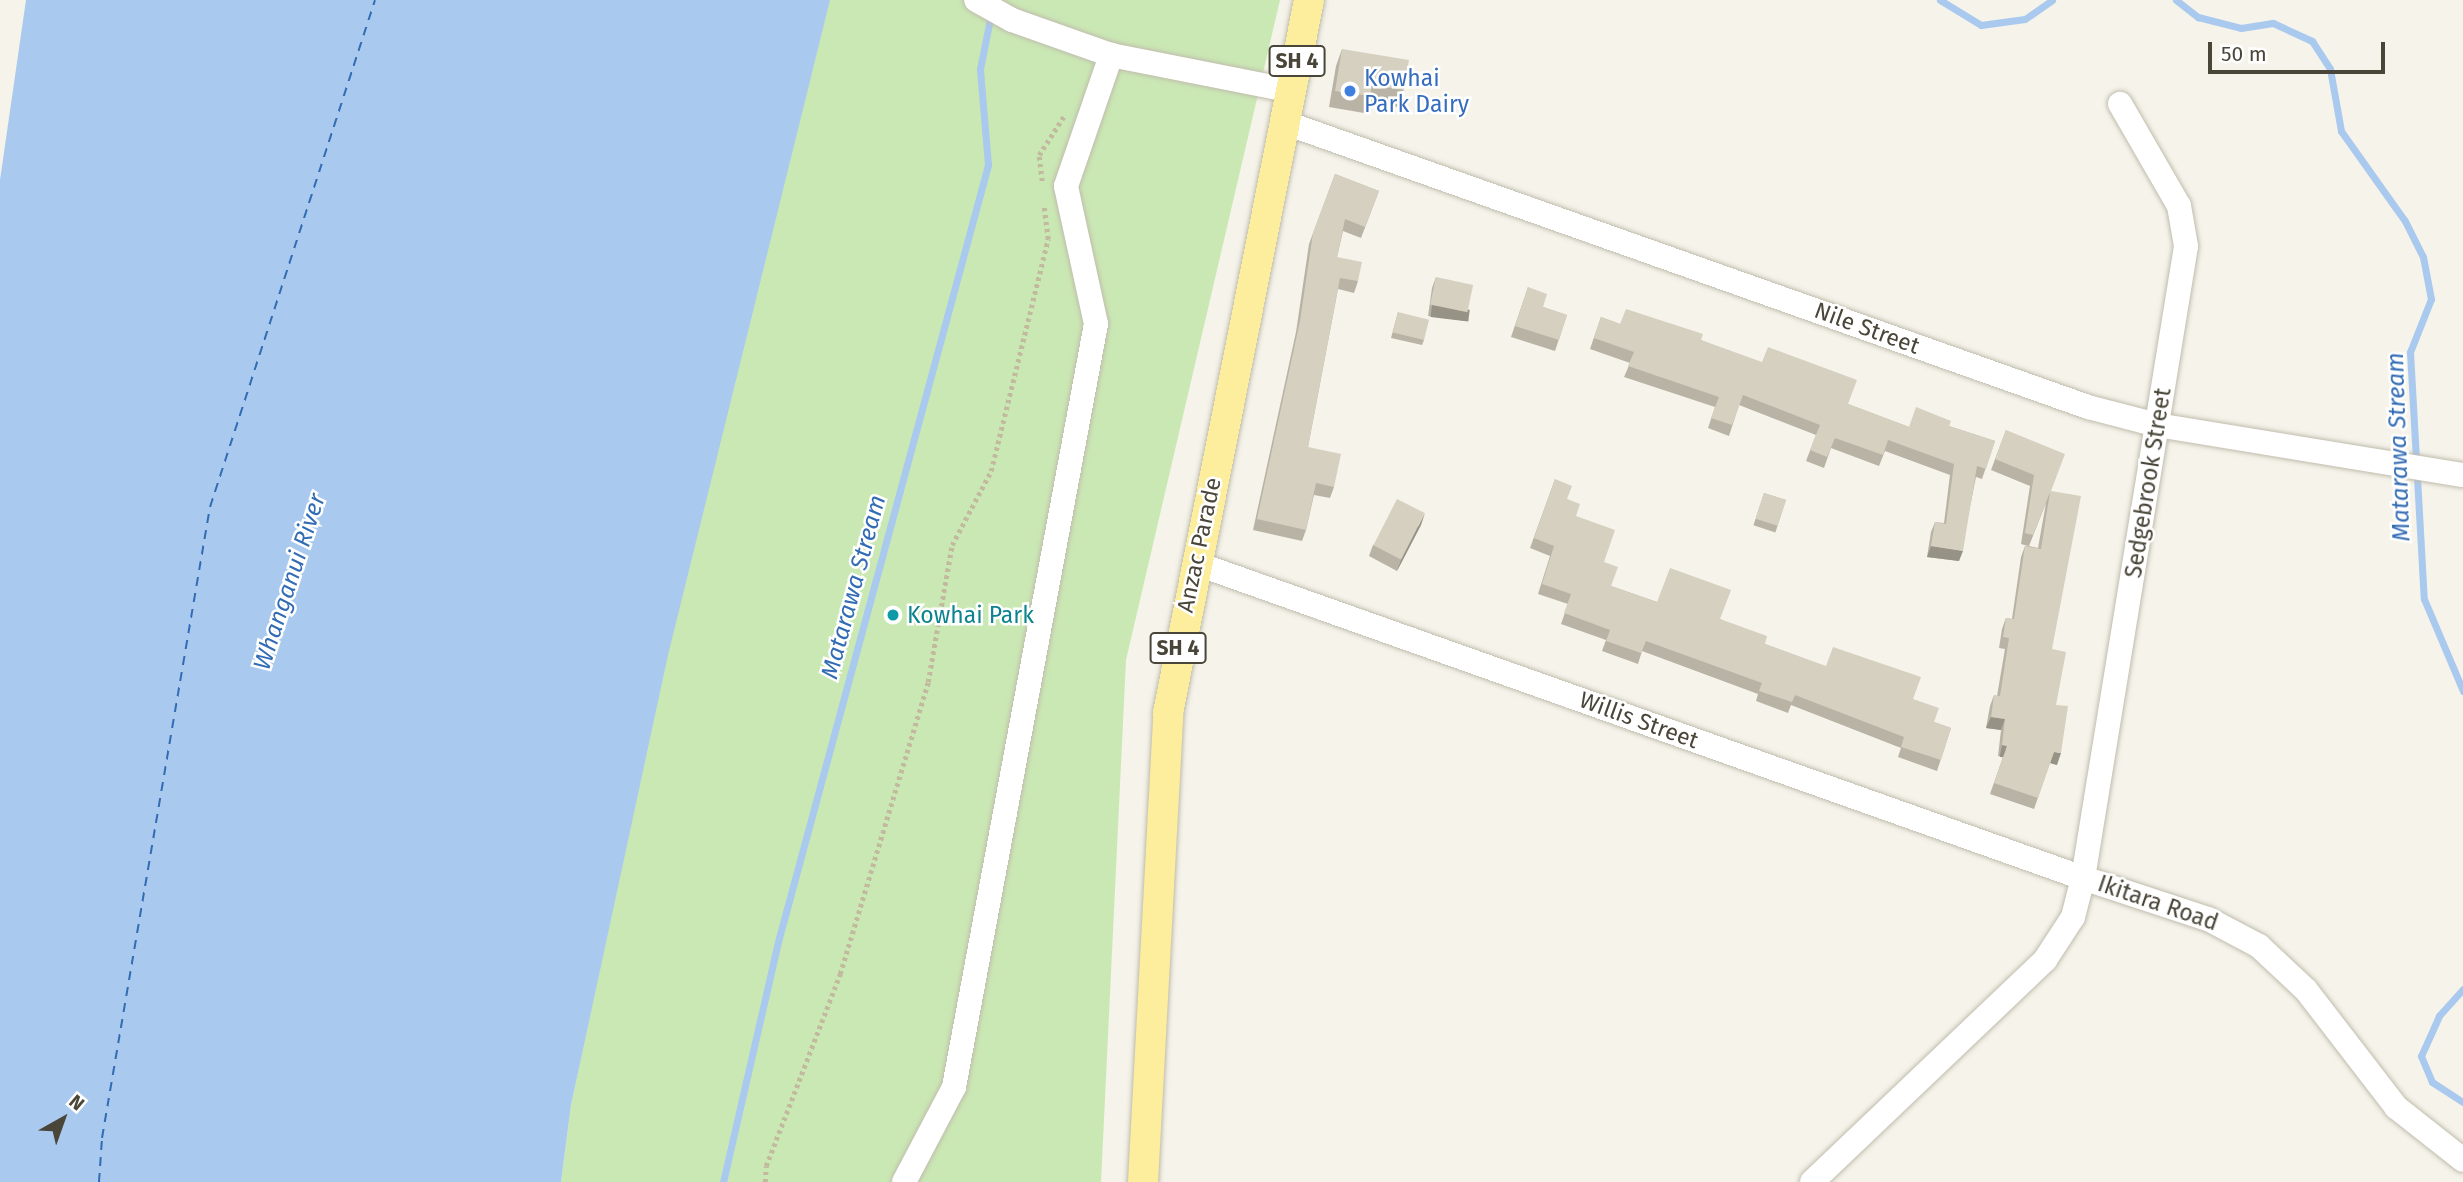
<!DOCTYPE html>
<html>
<head>
<meta charset="utf-8">
<style>
	body { margin:0 }
	#map { position:relative; width:2463px; height:1182px; overflow:hidden; background:#f5f3ea; font-family:"Fira Sans",sans-serif }
	div>[style] { position:absolute }
	.green>* { inset:0; background:#cae8b4 }
	.water>* { inset:0; background:#a9c9ef }
	.stream>* { height:7px; margin:-3.5px; padding:0 3.5px; transform-origin:3.5px; border-radius:3.5px; background:#a9c9ef }
	.ferry>* { height:2px; margin-top:-1px; transform-origin:0; background:repeating-linear-gradient(90deg,#326cb4 0 9px,transparent 0 16px) }
	.path>* { height:4.5px; margin-top:-2.25px; transform-origin:0; background:repeating-linear-gradient(90deg,#c2ba9e 0 3.5px,transparent 0 7px) }
	.roads { filter:drop-shadow(0 0 2px #c0bcad) drop-shadow(0 0 2px #c0bcad) }
	.minor>* { height:24px; margin:-12px; padding:0 12px; transform-origin:12px; border-radius:12px; background:#fff }
	.major>* { height:30px; margin:-15px; padding:0 15px; transform-origin:15px; border-radius:15px; background:#fcee9c }
	.wall>* { inset:0; background:#b8b3a5; transform-origin:0 0 }
	.shaded-wall>* { inset:0; background:#969286; transform-origin:0 0 }
	.building>* { inset:0; background:#d6d0c0; transform-origin:0 0 }
	.dots>* { width:19px; height:19px; translate:-50% -50%; box-sizing:border-box; border:4px solid #fff; border-radius:50% }
	span { translate:-50% -50%; white-space:nowrap; text-align:center; line-height:1.15; -webkit-text-stroke:5px #fff; paint-order:stroke }
	.shield-label span { padding:2px 5px; background:#fff; border:2px solid; border-radius:5px; -webkit-text-stroke-width:0 }
	.shield-label { font-size:21px; color:#494538; font-weight:700 }
	.shop-label { font-size:23px; color:#366cbe }
	.left { translate:0 -50%; text-align:left }
	.street-label { font-size:23px; color:#494538 }
	.culture-label { font-size:23px; color:#0d838f }
	.water-label { font-size:24px; color:#326cb4; font-style:italic }
	.north { position:absolute; left:28px; top:1084px; width:70px; height:70px; -webkit-text-stroke:5px #fff; paint-order:stroke; rotate:40deg; font-size:19px; font-weight:700; line-height:28px; text-align:center; color:#494538 }
	.north::after { content:''; display:block; margin:auto; width:24px; height:32px; background:#494538; clip-path:polygon(50% 0,100% 100%,50% 72%,0 100%) }
	.scale { position:absolute; left:2208px; top:42px; width:177px; height:32px; box-sizing:border-box; border:4px solid #494538; border-top:0; padding-left:9px; font-size:21px; line-height:24px; white-space:nowrap; color:#494538; -webkit-text-stroke:5px #fff; paint-order:stroke }
</style>
</head>
<body>
<div id="map">
	<div class="green">
		<div style="clip-path:polygon(789px 0,1280px 0,1126px 660px,1101px 1182px,561px 1182px,571px 1105px,597px 981px,605px 893px)"></div>
	</div>
	<div class="water">
		<div style="clip-path:polygon(26px 0,830px 0,668px 655px,571px 1105px,561px 1182px,0 1182px,0 180px)"></div>
	</div>
	<div class="stream">
		<div style="left:1940px;top:0;width:48px;rotate:31.4deg"></div>
		<div style="left:1981px;top:25px;width:44px;rotate:-7.8deg"></div>
		<div style="left:2025px;top:19px;width:33px;rotate:-35deg"></div>
		<div style="left:2176px;top:0;width:28px;rotate:38deg"></div>
		<div style="left:2198px;top:17px;width:44px;rotate:14.3deg"></div>
		<div style="left:2241px;top:28px;width:32px;rotate:-9deg"></div>
		<div style="left:2273px;top:23px;width:43px;rotate:24.8deg"></div>
		<div style="left:2312px;top:41px;width:33px;rotate:57deg"></div>
		<div style="left:2330px;top:69px;width:63px;rotate:79.9deg"></div>
		<div style="left:2341px;top:131px;width:110px;rotate:54.6deg"></div>
		<div style="left:2405px;top:221px;width:40px;rotate:63.4deg"></div>
		<div style="left:2423px;top:257px;width:43px;rotate:79.2deg"></div>
		<div style="left:2431px;top:299px;width:57px;rotate:111.6deg"></div>
		<div style="left:2410px;top:352px;width:247px;rotate:86.8deg"></div>
		<div style="left:2424px;top:599px;width:100px;rotate:67deg"></div>
		<div style="left:2463px;top:989px;width:36px;rotate:132deg"></div>
		<div style="left:2439px;top:1016px;width:44px;rotate:114.2deg"></div>
		<div style="left:2421px;top:1056px;width:28px;rotate:67deg"></div>
		<div style="left:2432px;top:1082px;width:37px;rotate:33deg"></div>
		<div style="left:723px;top:1182px;width:250px;rotate:-77.1deg"></div>
		<div style="left:779px;top:938px;width:801px;rotate:-74.87deg"></div>
		<div style="left:988px;top:165px;width:96px;rotate:-94.8deg"></div>
		<div style="left:980px;top:69px;width:56px;rotate:-78.7deg"></div>
	</div>
	<div class="ferry">
		<div style="left:99px;top:1182px;width:44px;rotate:-86.1deg"></div>
		<div style="left:102px;top:1138px;width:640px;rotate:-80.29deg"></div>
		<div style="left:210px;top:507px;width:533px;rotate:-71.97deg"></div>
	</div>
	<div class="path">
		<div style="left:1042px;top:181px;width:26px;rotate:-97deg"></div>
		<div style="left:1039px;top:155px;width:46px;rotate:-57.3deg"></div>
		<div style="left:765px;top:1182px;width:16px;rotate:-86deg"></div>
		<div style="left:766px;top:1166px;width:206px;rotate:-68.9deg"></div>
		<div style="left:840px;top:974px;width:305px;rotate:-73.2deg"></div>
		<div style="left:928px;top:682px;width:139px;rotate:-80.1deg"></div>
		<div style="left:952px;top:545px;width:84px;rotate:-62.2deg"></div>
		<div style="left:991px;top:471px;width:239px;rotate:-76.2deg"></div>
		<div style="left:1048px;top:239px;width:32px;rotate:-97deg"></div>
	</div>
	<div class="roads">
		<div class="minor">
			<div style="left:1111px;top:55px;width:185px;rotate:11.2deg"></div>
			<div style="left:1286px;top:123px;width:851px;rotate:19.5deg"></div>
			<div style="left:2088px;top:407px;width:71px;rotate:14.6deg"></div>
			<div style="left:2157px;top:425px;width:310px;rotate:9.3deg"></div>
			<div style="left:1195px;top:563px;width:942px;rotate:19.53deg"></div>
			<div style="left:2083px;top:878px;width:640px;rotate:-80.74deg"></div>
			<div style="left:2186px;top:246px;width:41px;rotate:-99.9deg"></div>
			<div style="left:2179px;top:206px;width:118px;rotate:-120deg"></div>
			<div style="left:904px;top:1182px;width:107px;rotate:-62.2deg"></div>
			<div style="left:954px;top:1087px;width:776px;rotate:-79.46deg"></div>
			<div style="left:1096px;top:324px;width:141px;rotate:-102.3deg"></div>
			<div style="left:1066px;top:186px;width:139px;rotate:-71deg"></div>
			<div style="left:1111px;top:55px;width:105px;rotate:-160.5deg"></div>
			<div style="left:1012px;top:20px;width:41px;rotate:-150.9deg"></div>
			<div style="left:1812px;top:1182px;width:322px;rotate:-43.6deg"></div>
			<div style="left:2045px;top:960px;width:51px;rotate:-56.9deg"></div>
			<div style="left:2073px;top:917px;width:40px;rotate:-75.6deg"></div>
			<div style="left:2083px;top:878px;width:132px;rotate:18.2deg"></div>
			<div style="left:2208px;top:919px;width:58px;rotate:27.9deg"></div>
			<div style="left:2259px;top:946px;width:64px;rotate:43.1deg"></div>
			<div style="left:2306px;top:990px;width:148px;rotate:52.4deg"></div>
			<div style="left:2396px;top:1107px;width:85px;rotate:38.3deg"></div>
		</div>
		<div class="major">
			<div style="left:1143px;top:1182px;width:470px;rotate:-86.9deg"></div>
			<div style="left:1168px;top:713px;width:727px;rotate:-78.81deg"></div>
		</div>
	</div>
	<div class="wall">
		<div style="clip-path:polygon(1342px 49px,1404px 90px,1398px 107px,1368px 102px,1364px 113px,1329px 107px,1336px 66px)"></div>
		<div style="clip-path:polygon(1335px 174px,1379px 191px,1361px 238px,1343px 231px,1337px 257px,1358px 281px,1354px 293px,1338px 289px,1308px 447px,1334px 487px,1330px 498px,1314px 495px,1306px 530px,1302px 541px,1253px 530px,1296px 332px,1309px 244px)"></div>
		<div style="clip-path:polygon(1436px 277px,1466px 321px,1428px 316px,1432px 288px)"></div>
		<div style="clip-path:polygon(1528px 287px,1543px 307px,1567px 315px,1555px 351px,1511px 337px)"></div>
		<div style="clip-path:polygon(1398px 312px,1424px 340px,1422px 345px,1391px 338px)"></div>
		<div style="clip-path:polygon(1601px 317px,1620px 324px,1701px 340px,1848px 404px,1909px 427px,1949px 426px,1995px 441px,1982px 479px,1976px 477px,1959px 561px,1927px 557px,1931px 532px,1935px 522px,1944px 523px,1950px 475px,1885px 451px,1879px 466px,1831px 448px,1824px 468px,1806px 461px,1816px 435px,1739px 405px,1729px 436px,1708px 428px,1715px 407px,1624px 377px,1630px 363px,1590px 349px)"></div>
		<div style="clip-path:polygon(evenodd,2006px 430px,2051px 491px,2052px 649px,2056px 705px,2057px 765px,2050px 763px,2034px 809px,1990px 794px,2003px 757px,1998px 756px,2001px 730px,1986px 728px,1990px 706px,1994px 695px,1997px 696px,2005px 649px,1999px 648px,2002px 629px,2006px 618px,2012px 619px,2021px 557px,2025px 546px,2028px 546px,2021px 544px,2030px 486px,1991px 470px,2006px 430px,2046px 503px,2038px 548px,2029px 546px,2046px 503px)"></div>
		<div style="clip-path:polygon(1555px 479px,1576px 516px,1604px 562px,1611px 586px,1657px 602px,1720px 619px,1765px 644px,1913px 699px,1934px 722px,1951px 728px,1937px 771px,1898px 757px,1901px 748px,1791px 705px,1788px 713px,1756px 701px,1758px 694px,1642px 651px,1638px 664px,1602px 651px,1606px 640px,1561px 624px,1568px 604px,1538px 594px,1550px 556px,1530px 548px)"></div>
		<div style="left:1764px;top:493px;width:23px;height:34px;rotate:18deg"></div>
		<div style="clip-path:polygon(1421px 525px,1397px 571px,1369px 556px,1373px 545px)"></div>
	</div>
	<div class="shaded-wall">
		<div style="left:1432px;top:305px;width:38px;height:12px;rotate:7deg"></div>
		<div style="clip-path:polygon(1425px 513px,1421px 525px,1397px 571px,1401px 560px)"></div>
		<div style="clip-path:polygon(1931px 546px,1963px 551px,1959px 561px,1927px 557px)"></div>
		<div style="clip-path:polygon(1991px 717px,2005px 719px,2001px 730px,1986px 728px)"></div>
		<div style="left:2002px;top:745px;width:5px;height:12px;rotate:11deg"></div>
		<div style="clip-path:polygon(2054px 752px,2061px 753px,2057px 765px,2050px 763px)"></div>
	</div>
	<div class="building">
		<div style="clip-path:polygon(1342px 49px,1409px 60px,1404px 90px,1372px 85px,1370px 96px,1335px 91px)"></div>
		<div style="clip-path:polygon(1335px 174px,1379px 191px,1365px 227px,1345px 219px,1337px 257px,1362px 262px,1358px 281px,1340px 278px,1308px 447px,1341px 454px,1334px 487px,1316px 483px,1306px 530px,1257px 519px,1300px 321px,1313px 233px)"></div>
		<div style="left:1436px;top:277px;width:38px;height:28px;rotate:12deg"></div>
		<div style="clip-path:polygon(1528px 287px,1547px 294px,1543px 307px,1567px 315px,1559px 340px,1515px 326px)"></div>
		<div style="clip-path:polygon(1626px 309px,1703px 334px,1701px 340px,1762px 362px,1768px 347px,1857px 380px,1848px 404px,1909px 427px,1916px 407px,1951px 421px,1949px 426px,1995px 441px,1986px 469px,1977px 466px,1963px 551px,1931px 546px,1935px 522px,1946px 524px,1954px 464px,1888px 440px,1883px 455px,1835px 438px,1827px 457px,1810px 450px,1820px 425px,1743px 395px,1732px 425px,1711px 418px,1719px 397px,1628px 366px,1634px 352px,1594px 338px,1601px 317px,1620px 324px)"></div>
		<div style="left:1398px;top:312px;width:32px;height:21px;rotate:14deg"></div>
		<div style="clip-path:polygon(2006px 430px,2065px 454px,2051px 491px,2081px 496px,2052px 649px,2066px 652px,2056px 705px,2068px 706px,2061px 753px,2054px 752px,2038px 798px,1994px 783px,2007px 746px,2002px 745px,2005px 719px,1991px 717px,1994px 695px,2000px 696px,2009px 638px,2003px 637px,2006px 618px,2014px 619px,2025px 546px,2041px 549px,2050px 492px,2033px 535px,2025px 533px,2034px 475px,1995px 459px)"></div>
		<div style="clip-path:polygon(1555px 479px,1572px 486px,1567px 499px,1580px 504px,1576px 516px,1615px 530px,1604px 562px,1618px 567px,1611px 586px,1657px 602px,1670px 568px,1731px 590px,1720px 619px,1767px 636px,1765px 644px,1826px 666px,1833px 647px,1921px 677px,1913px 699px,1939px 708px,1934px 722px,1951px 728px,1941px 760px,1901px 747px,1904px 737px,1795px 695px,1792px 702px,1759px 691px,1762px 683px,1646px 641px,1641px 653px,1606px 641px,1610px 630px,1564px 613px,1571px 594px,1542px 584px,1554px 546px,1534px 538px)"></div>
		<div style="left:1764px;top:493px;width:23px;height:27px;rotate:18deg"></div>
		<div style="left:1397px;top:499px;width:31px;height:52px;rotate:27deg"></div>
	</div>
	<div class="dots">
		<div style="left:1350px;top:91px;background:#3f7fe0"></div>
		<div style="left:893px;top:615px;background:#0f9aa8"></div>
	</div>
	<div class="shield-label">
		<span style="left:1297px;top:61px">SH 4</span>
		<span style="left:1178px;top:648px">SH 4</span>
	</div>
	<div class="shop-label">
		<span class="left" style="left:1364px;top:91px">Kowhai<br>Park Dairy</span>
	</div>
	<div class="street-label">
		<span style="left:1867px;top:328px;rotate:20deg">Nile Street</span>
		<span style="left:2148px;top:483px;rotate:-81deg">Sedgebrook Street</span>
		<span style="left:1199px;top:545px;rotate:-78deg">Anzac Parade</span>
		<span style="left:1639px;top:720px;rotate:20deg">Willis Street</span>
		<span style="left:2158px;top:903px;rotate:19deg">Ikitara Road</span>
	</div>
	<div class="culture-label">
		<span class="left" style="left:907px;top:615px">Kowhai Park</span>
	</div>
	<div class="water-label">
		<span style="left:2399px;top:447px;rotate:-92deg">Matarawa Stream</span>
		<span style="left:290px;top:582px;rotate:-72deg">Whanganui River</span>
		<span style="left:854px;top:587px;rotate:-75deg">Matarawa Stream</span>
	</div>
	<div class="north">N</div>
	<div class="scale">50 m</div>
</div>
</body>
</html>
